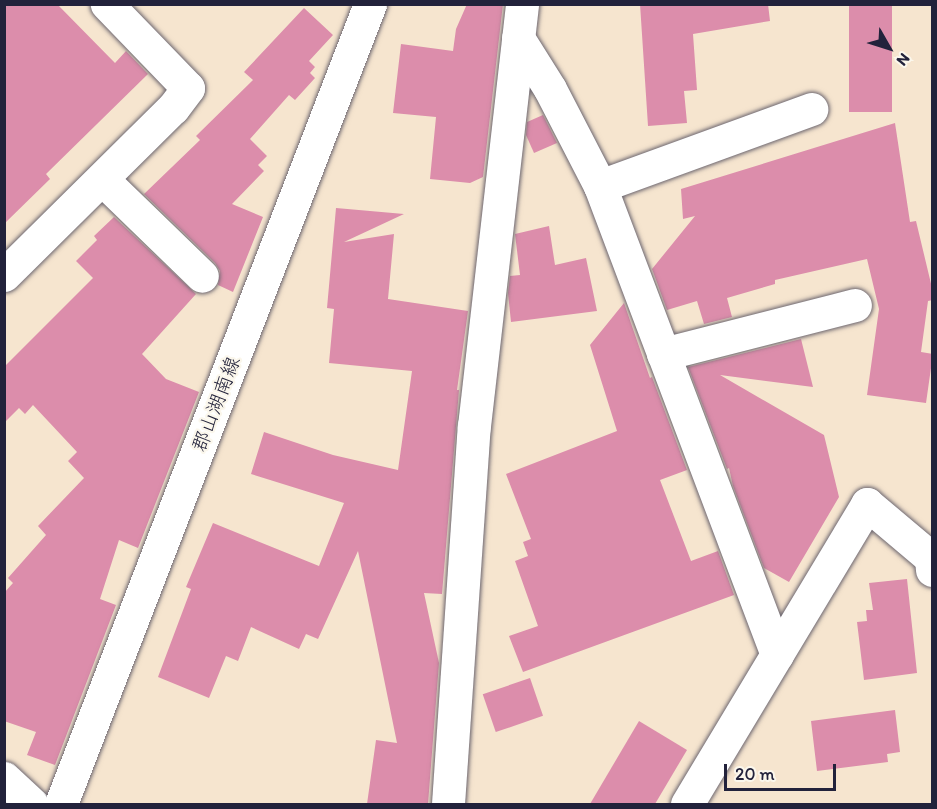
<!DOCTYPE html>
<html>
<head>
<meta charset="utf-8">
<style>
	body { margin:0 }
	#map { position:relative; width:937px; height:809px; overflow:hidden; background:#f6e5cf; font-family:Itim,"Klee One",sans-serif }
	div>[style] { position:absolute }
	.building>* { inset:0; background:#dc8dab; transform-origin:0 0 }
	.roads { filter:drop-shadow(0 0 2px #6c666f) drop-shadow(0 0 2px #6c666f) }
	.street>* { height:33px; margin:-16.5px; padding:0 16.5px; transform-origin:16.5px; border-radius:16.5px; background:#fff }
	.primary>* { height:33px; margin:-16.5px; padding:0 16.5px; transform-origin:16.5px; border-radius:16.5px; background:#fff }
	span { translate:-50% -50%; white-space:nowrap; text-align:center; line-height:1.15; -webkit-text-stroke:4.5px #fbf7ec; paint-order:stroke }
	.street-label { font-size:20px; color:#22223b }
	.frame { position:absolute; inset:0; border:6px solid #22223b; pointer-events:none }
	.north { position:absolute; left:859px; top:18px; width:60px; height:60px; -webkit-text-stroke:4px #fbf7ec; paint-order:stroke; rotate:129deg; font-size:16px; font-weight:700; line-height:24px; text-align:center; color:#22223b }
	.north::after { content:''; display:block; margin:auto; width:21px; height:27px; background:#22223b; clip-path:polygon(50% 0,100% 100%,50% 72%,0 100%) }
	.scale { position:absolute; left:724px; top:764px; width:112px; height:27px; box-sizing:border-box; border:3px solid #22223b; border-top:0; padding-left:8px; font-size:18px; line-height:21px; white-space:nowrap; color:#22223b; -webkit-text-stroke:4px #fbf7ec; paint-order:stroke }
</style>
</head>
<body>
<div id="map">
	<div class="building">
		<div style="clip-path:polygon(4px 4px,57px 4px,115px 63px,126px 51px,148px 74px,46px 174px,50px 179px,4px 224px)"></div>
		<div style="clip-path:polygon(467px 4px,503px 4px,483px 177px,470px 183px,430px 179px,436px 117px,393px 113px,401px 44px,453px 51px,456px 29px)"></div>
		<div style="clip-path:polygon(640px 4px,768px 4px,770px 21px,693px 34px,697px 90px,684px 91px,687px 123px,648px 126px)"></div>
		<div style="left:849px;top:4px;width:43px;height:108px"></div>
		<div style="clip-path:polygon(304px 8px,333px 35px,309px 61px,315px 67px,310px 73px,315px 78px,295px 100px,289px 95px,250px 139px,267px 156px,258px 165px,264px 171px,232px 204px,263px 217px,233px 292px,218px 285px,220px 271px,215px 263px,144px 194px,200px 140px,196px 136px,253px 80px,244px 72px)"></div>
		<div style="clip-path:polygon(543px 115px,557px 143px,534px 153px,526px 135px,527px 122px)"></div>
		<div style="clip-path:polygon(895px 123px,910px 222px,916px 221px,933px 292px,933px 300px,928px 301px,921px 352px,933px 354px,926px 403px,867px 395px,879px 309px,867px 259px,775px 280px,775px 284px,727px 298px,732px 317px,704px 324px,697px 301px,667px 310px,652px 269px,695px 216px,683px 219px,681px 189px)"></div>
		<div style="clip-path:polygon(336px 208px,404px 214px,344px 242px,394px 234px,388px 299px,468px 311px,457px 390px,459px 390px,442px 594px,424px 593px,439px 663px,428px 804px,367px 804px,376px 740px,397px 743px,358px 551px,318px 639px,306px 634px,299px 649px,251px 627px,238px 661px,226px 656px,209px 698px,158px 677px,191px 589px,186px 587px,213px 523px,319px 566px,344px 503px,251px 474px,264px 432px,333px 455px,398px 470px,412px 371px,329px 363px,334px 309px,327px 308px)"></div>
		<div style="clip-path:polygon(114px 217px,196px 294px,142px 354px,166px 379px,199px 392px,138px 548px,119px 540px,100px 599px,116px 605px,55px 765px,27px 755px,36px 732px,4px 721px,4px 593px,13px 583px,8px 578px,46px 535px,38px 526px,84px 478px,68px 461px,77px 452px,33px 405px,25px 414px,19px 408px,4px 423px,4px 367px,93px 278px,76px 261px,97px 240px,94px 236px)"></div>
		<div style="clip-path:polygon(549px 226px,555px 265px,586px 258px,597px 311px,511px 322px,508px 293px,510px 276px,520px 275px,515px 234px)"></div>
		<div style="clip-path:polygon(624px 303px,650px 378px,652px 377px,687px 470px,660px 480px,691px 561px,718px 551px,734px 595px,523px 672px,509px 636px,538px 626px,515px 561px,528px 556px,523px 542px,531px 539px,506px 474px,617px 431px,590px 345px)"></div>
		<div style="clip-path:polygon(801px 339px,813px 387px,720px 375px,824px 435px,839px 497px,789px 582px,764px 568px,733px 486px,729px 468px,727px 469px,688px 367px)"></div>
		<div style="clip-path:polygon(907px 579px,917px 673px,864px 680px,857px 622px,867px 621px,866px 610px,873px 610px,869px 583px)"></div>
		<div style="left:530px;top:678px;width:40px;height:50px;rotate:71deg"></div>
		<div style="clip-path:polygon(895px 710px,900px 752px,887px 754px,888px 762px,817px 771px,811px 721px)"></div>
		<div style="clip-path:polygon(639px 721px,687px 750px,655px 804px,590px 804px)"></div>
	</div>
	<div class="roads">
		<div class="street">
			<div style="left:518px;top:38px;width:60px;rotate:57.9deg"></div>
			<div style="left:550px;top:89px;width:109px;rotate:62.7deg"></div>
			<div style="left:600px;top:186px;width:501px;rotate:69.32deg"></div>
			<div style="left:102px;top:179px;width:139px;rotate:44.1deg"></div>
			<div style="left:600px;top:186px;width:225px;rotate:-20deg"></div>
			<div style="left:4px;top:275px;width:238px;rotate:-44.7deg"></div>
			<div style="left:173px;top:108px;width:25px;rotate:-53deg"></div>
			<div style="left:188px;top:88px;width:117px;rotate:-134deg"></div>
			<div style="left:663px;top:354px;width:198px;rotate:-14.3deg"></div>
			<div style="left:4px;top:778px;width:38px;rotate:43deg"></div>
			<div style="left:448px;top:804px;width:379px;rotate:-86.1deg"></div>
			<div style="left:474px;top:426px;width:425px;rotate:-83.5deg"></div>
			<div style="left:687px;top:804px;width:350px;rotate:-59deg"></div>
			<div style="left:867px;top:504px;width:84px;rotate:40.2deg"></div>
			<div style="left:931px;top:558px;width:12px;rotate:85deg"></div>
		</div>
		<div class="primary">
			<div style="left:61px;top:804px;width:858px;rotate:-68.88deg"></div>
		</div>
	</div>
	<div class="street-label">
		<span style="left:216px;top:404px;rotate:-69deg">郡山湖南線</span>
	</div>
	<div class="frame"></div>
	<div class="north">N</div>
	<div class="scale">20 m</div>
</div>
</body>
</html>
